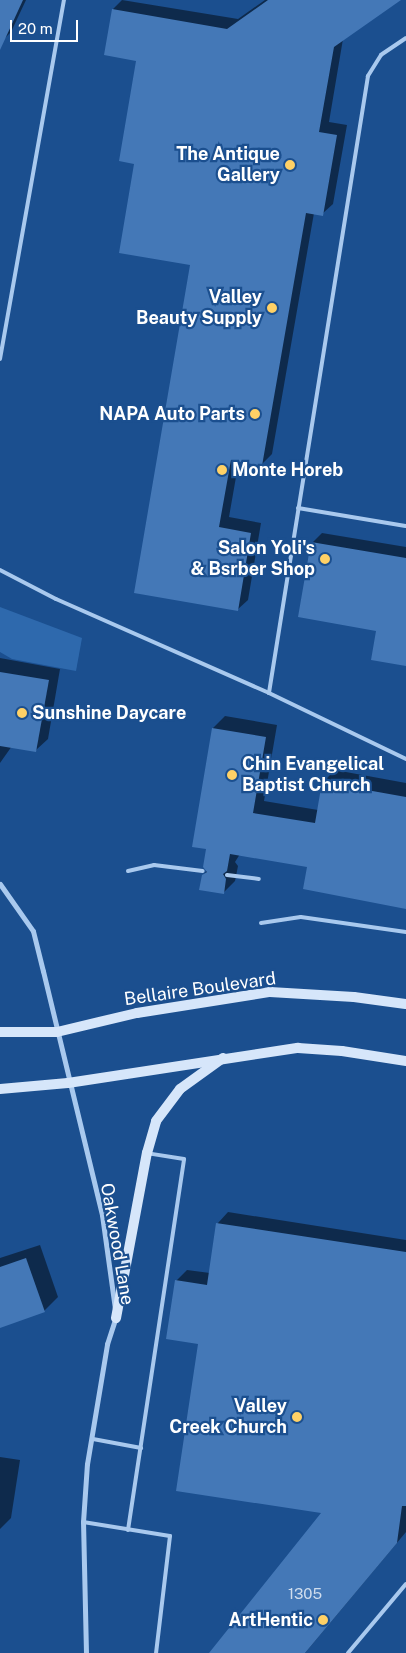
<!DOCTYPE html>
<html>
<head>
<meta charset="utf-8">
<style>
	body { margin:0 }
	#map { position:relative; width:406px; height:1653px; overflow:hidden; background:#1b4f8f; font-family:"Public Sans",sans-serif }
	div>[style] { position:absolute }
	.green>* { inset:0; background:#2e69ad }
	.shadow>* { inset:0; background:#0007 }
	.building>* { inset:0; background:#4478b7 }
	.lane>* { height:4px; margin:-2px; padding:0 2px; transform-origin:2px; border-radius:2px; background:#a9c9ee }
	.street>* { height:5px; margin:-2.5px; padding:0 2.5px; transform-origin:2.5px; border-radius:2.5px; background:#a9c9ee }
	.secondary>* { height:10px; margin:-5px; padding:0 5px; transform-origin:5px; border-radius:5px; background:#d6e6fa }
	.dots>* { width:14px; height:14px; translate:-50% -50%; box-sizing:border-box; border:2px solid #1b4f8f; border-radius:50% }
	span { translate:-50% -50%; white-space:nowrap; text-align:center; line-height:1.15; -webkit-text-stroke:4.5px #1b4f8f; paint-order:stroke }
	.number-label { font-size:15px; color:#d0dded }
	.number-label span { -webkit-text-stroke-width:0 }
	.poi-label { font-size:18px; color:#fff; font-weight:700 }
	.right { translate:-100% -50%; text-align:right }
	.left { translate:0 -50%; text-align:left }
	.street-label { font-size:18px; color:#fff }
	.scale { position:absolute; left:10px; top:20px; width:68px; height:22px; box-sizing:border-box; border:2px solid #fff; border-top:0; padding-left:6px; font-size:15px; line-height:18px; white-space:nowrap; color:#fff; -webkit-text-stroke:4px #1b4f8f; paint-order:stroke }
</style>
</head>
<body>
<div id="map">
	<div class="green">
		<div style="clip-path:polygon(0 607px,82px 638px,76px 671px,12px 659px,0 652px)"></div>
	</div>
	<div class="shadow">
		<div style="clip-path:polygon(0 0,26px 0,11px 32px,4px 39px,0 37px)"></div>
		<div style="clip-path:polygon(122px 0,238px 19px,265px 0,399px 0,343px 39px,329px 122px,347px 125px,333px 204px,322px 214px,314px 213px,272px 454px,262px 464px,239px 460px,229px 517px,261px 523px,248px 600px,237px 610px,135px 592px,192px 264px,135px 163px,138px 60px,113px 9px)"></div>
		<div style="clip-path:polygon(322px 533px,406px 547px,406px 665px,312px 543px)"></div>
		<div style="clip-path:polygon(0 658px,60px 669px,48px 739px,36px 750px,12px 746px,0 763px)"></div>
		<div style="clip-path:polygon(225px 716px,277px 725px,264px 801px,318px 810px,323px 782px,335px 770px,406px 783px,406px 908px,308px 866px,240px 854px,235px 862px,238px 866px,235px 881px,223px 893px,203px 875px,207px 871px,213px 728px)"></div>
		<div style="clip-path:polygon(228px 1212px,406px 1240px,406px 1532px,305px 1653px,215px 1653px,324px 1512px,200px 1343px,176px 1281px,187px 1270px,210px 1273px,218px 1223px)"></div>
		<div style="clip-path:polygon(40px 1245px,58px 1297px,44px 1311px,0 1326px,0 1258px)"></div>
		<div style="clip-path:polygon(0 1457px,20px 1460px,11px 1518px,0 1529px)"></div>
	</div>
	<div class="building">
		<div style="clip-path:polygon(0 0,23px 0,0 50px)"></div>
		<div style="clip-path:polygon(268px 0,401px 0,334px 47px,319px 132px,337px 135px,323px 216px,306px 213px,262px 466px,231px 460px,219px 527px,251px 533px,238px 611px,134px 593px,190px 265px,119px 253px,134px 164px,119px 161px,136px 61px,104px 55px,112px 9px,227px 29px)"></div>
		<div style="clip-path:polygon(311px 542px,406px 558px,406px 666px,371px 660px,376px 631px,298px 617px)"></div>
		<div style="clip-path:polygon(0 672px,49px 680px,36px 752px,0 746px)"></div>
		<div style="clip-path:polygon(212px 728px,266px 737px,253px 813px,315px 823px,322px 782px,406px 797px,406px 909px,303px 889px,307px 867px,230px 854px,227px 871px,223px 874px,226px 879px,224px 894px,199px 890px,202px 875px,207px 872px,203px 867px,206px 849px,192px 847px)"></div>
		<div style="clip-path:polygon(216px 1223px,406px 1252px,406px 1506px,402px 1506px,397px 1543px,305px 1653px,209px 1653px,321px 1513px,176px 1491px,198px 1344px,166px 1339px,175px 1280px,207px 1285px)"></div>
		<div style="clip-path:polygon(26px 1258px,45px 1312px,0 1328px,0 1267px)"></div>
	</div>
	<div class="lane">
		<div style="left:406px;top:38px;width:30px;rotate:146deg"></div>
		<div style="left:381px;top:55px;width:25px;rotate:122deg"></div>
		<div style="left:368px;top:76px;width:625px;rotate:99.12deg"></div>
		<div style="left:269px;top:693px;width:152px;rotate:25.7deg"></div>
		<div style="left:0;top:359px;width:365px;rotate:-79.9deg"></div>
		<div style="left:298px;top:508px;width:109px;rotate:9.5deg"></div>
		<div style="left:0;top:570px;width:63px;rotate:27.4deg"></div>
		<div style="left:56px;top:599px;width:233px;rotate:23.8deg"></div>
		<div style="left:128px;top:871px;width:27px;rotate:-13deg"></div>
		<div style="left:154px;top:865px;width:49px;rotate:7deg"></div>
		<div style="left:227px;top:875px;width:32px;rotate:7deg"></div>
		<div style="left:261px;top:923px;width:40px;rotate:-8.5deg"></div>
		<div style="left:301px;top:917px;width:106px;rotate:8.1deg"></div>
		<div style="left:93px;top:1439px;width:49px;rotate:10.6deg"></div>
		<div style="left:83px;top:1522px;width:88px;rotate:9.1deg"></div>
		<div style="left:170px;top:1536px;width:118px;rotate:96.8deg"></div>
		<div style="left:128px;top:1530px;width:375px;rotate:-81.4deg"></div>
		<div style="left:184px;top:1159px;width:36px;rotate:-171deg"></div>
		<div style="left:348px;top:1653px;width:90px;rotate:-50deg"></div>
	</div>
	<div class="street">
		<div style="left:0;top:884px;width:57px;rotate:54.9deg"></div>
		<div style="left:33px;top:931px;width:41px;rotate:76deg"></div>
		<div style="left:43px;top:971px;width:251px;rotate:76.4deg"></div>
		<div style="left:102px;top:1215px;width:95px;rotate:82.1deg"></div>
		<div style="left:86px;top:1653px;width:131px;rotate:-91.3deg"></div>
		<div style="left:83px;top:1522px;width:58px;rotate:-86.1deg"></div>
		<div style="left:87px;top:1464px;width:122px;rotate:-80.5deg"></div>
		<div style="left:107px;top:1344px;width:28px;rotate:-72deg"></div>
	</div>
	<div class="secondary">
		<div style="left:0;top:1032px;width:57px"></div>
		<div style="left:57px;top:1032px;width:82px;rotate:-13.4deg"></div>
		<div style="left:137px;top:1013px;width:135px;rotate:-9deg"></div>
		<div style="left:270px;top:992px;width:84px;rotate:3.4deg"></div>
		<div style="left:354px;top:997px;width:52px;rotate:7.7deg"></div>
		<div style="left:0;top:1089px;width:68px;rotate:-5deg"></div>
		<div style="left:68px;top:1083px;width:233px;rotate:-8.7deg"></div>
		<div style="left:298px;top:1048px;width:44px;rotate:3.9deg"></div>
		<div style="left:342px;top:1051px;width:65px;rotate:8.9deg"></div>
		<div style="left:116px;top:1318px;width:168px;rotate:-79.4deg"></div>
		<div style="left:147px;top:1153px;width:33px;rotate:-74deg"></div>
		<div style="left:156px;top:1121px;width:40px;rotate:-53deg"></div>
		<div style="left:180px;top:1089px;width:53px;rotate:-35.8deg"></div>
	</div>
	<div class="dots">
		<div style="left:290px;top:165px;background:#ffd166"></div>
		<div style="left:272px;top:308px;background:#ffd166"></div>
		<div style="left:255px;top:414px;background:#ffd166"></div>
		<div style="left:222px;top:470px;background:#ffd166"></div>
		<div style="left:325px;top:559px;background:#ffd166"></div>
		<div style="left:22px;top:713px;background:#ffd166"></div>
		<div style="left:232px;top:775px;background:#ffd166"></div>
		<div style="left:297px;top:1417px;background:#ffd166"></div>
		<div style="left:323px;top:1620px;background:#ffd166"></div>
	</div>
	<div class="number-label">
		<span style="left:305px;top:1594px">1305</span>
	</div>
	<div class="poi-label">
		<span class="right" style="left:280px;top:165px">The Antique<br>Gallery</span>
		<span class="right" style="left:262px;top:308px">Valley<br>Beauty Supply</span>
		<span class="right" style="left:245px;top:414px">NAPA Auto Parts</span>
		<span class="left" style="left:232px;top:470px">Monte Horeb</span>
		<span class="right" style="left:315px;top:559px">Salon Yoli's<br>&amp; Bsrber Shop</span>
		<span class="left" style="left:32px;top:713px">Sunshine Daycare</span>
		<span class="left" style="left:242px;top:775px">Chin Evangelical<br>Baptist Church</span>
		<span class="right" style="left:287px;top:1417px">Valley<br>Creek Church</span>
		<span class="right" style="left:313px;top:1620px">ArtHentic</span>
	</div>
	<div class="street-label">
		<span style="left:200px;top:989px;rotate:-8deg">Bellaire Boulevard</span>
		<span style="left:117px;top:1244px;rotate:80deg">Oakwood Lane</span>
	</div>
	<div class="scale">20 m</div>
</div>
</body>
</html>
